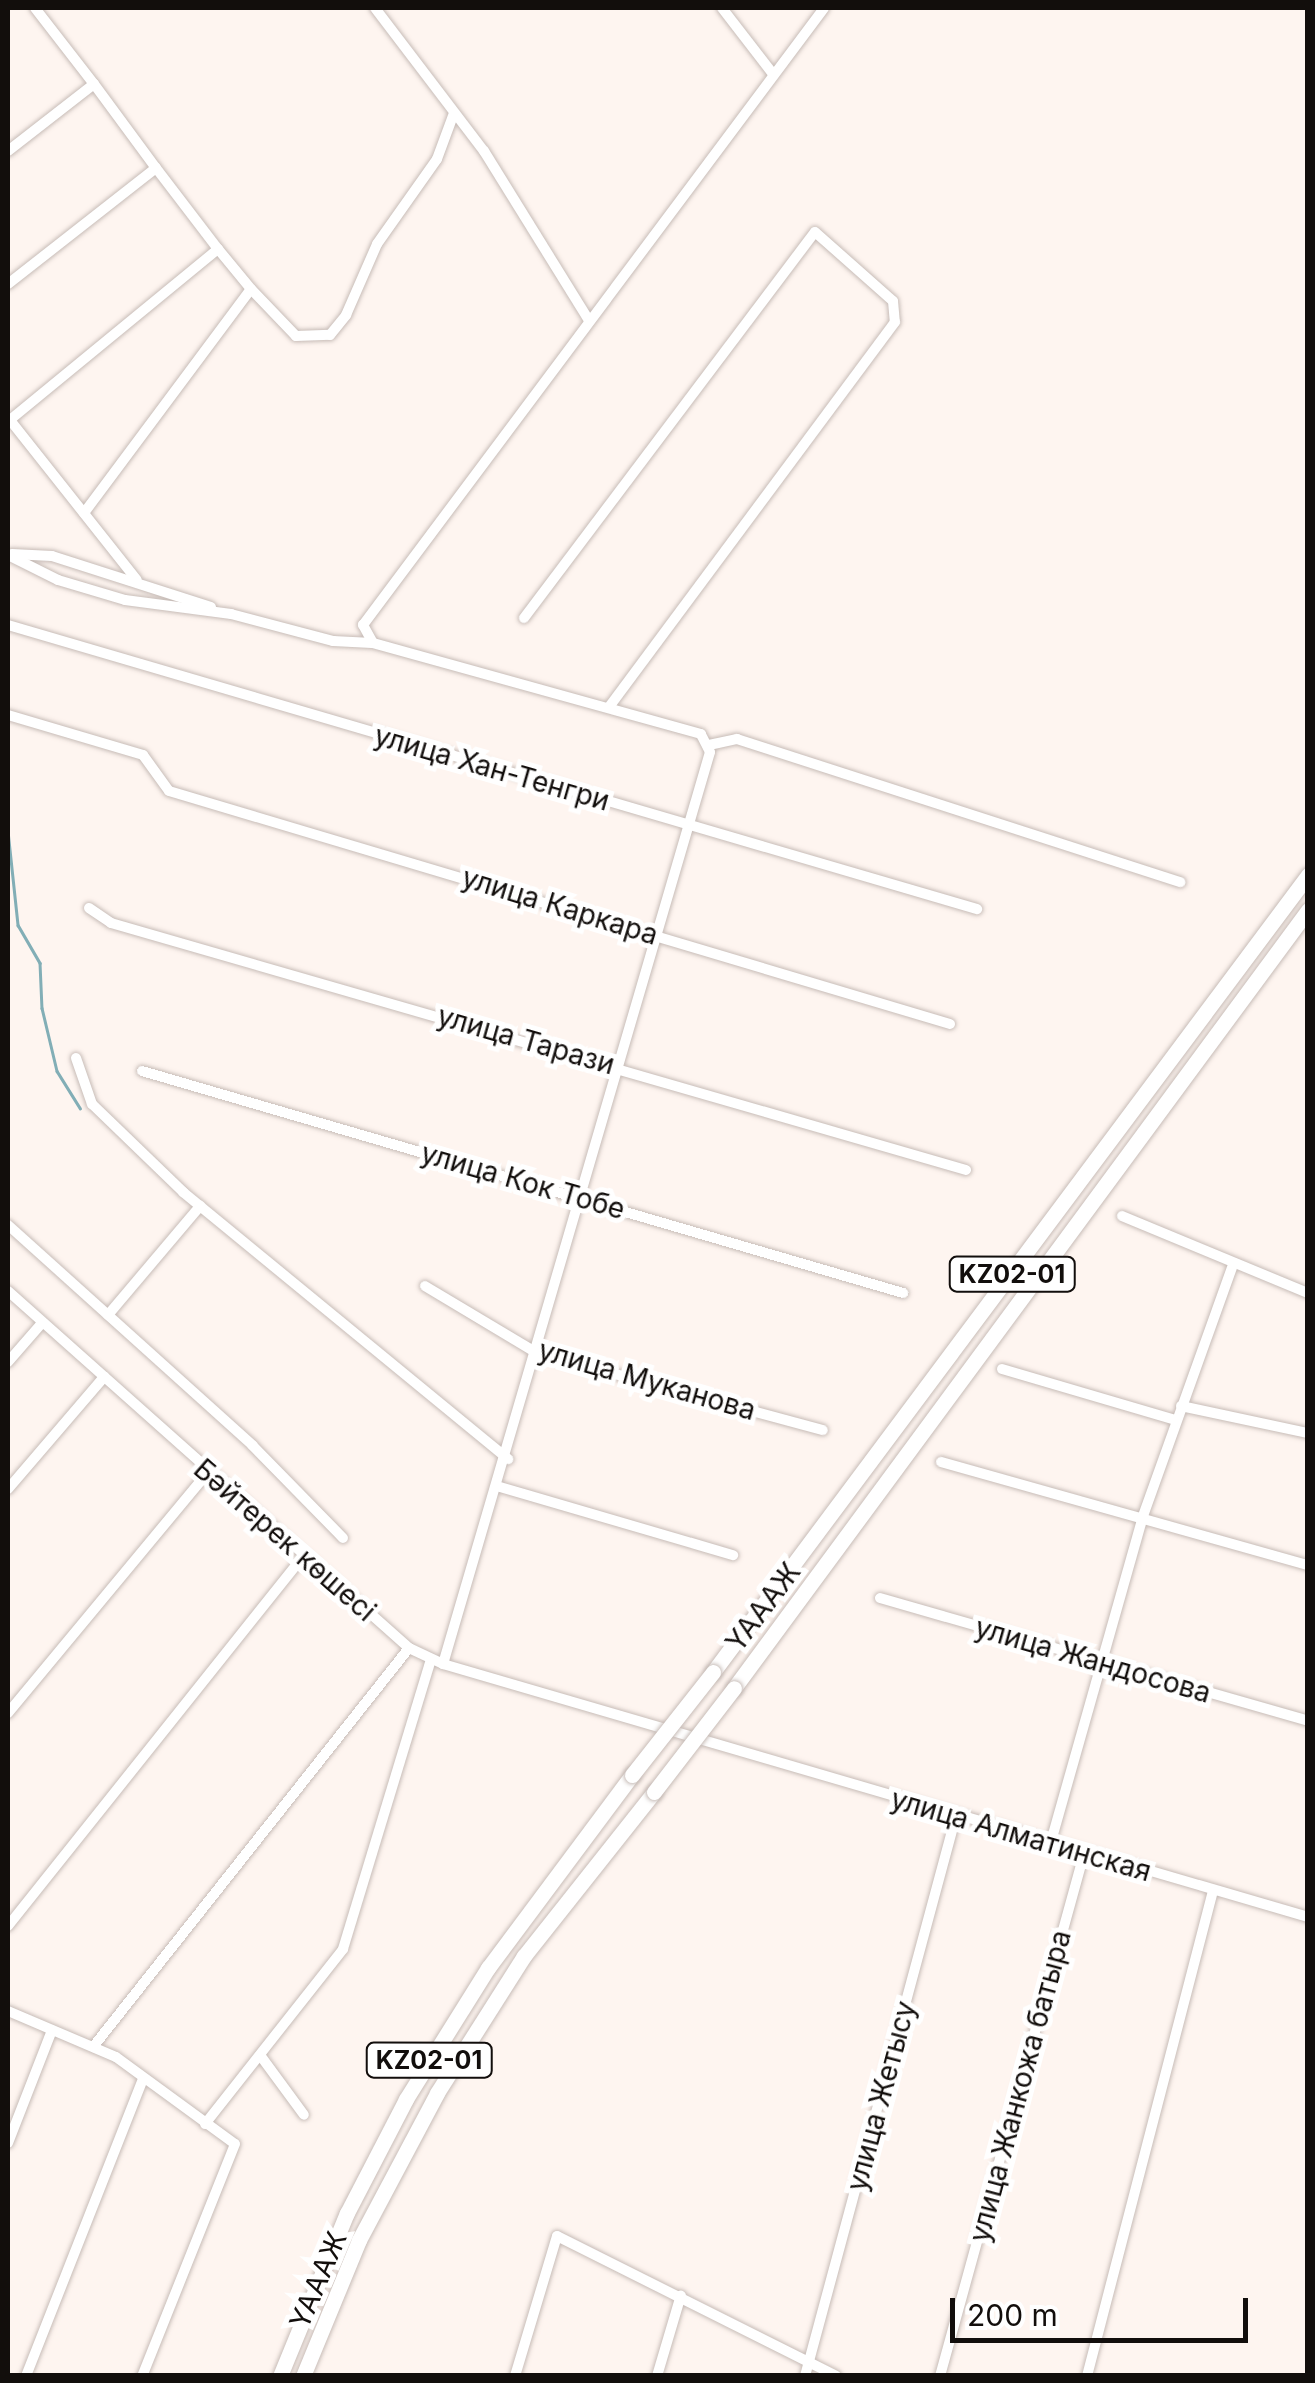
<!DOCTYPE html>
<html>
<head>
<meta charset="utf-8">
<style>
	body { margin:0 }
	#map { position:relative; width:1315px; height:2383px; overflow:hidden; background:#fef5f0; font-family:Inter,sans-serif }
	div>[style] { position:absolute }
	.stream>* { height:2.5px; margin:-1.25px; padding:0 1.25px; transform-origin:1.25px; border-radius:1.25px; background:#82aeb6 }
	.roads { filter:drop-shadow(0 0 2px #c7bcb7) drop-shadow(0 0 2px #c7bcb7) }
	.minor>* { height:10px; margin:-5px; padding:0 5px; transform-origin:5px; border-radius:5px; background:#fff }
	.highway>* { height:15px; margin:-7.5px; padding:0 7.5px; transform-origin:7.5px; border-radius:7.5px; background:#fff }
	.bridges { filter:drop-shadow(0 0 2px #c7bcb7) drop-shadow(0 0 2px #c7bcb7) }
	.highway-bridge>* { height:15px; margin:-7.5px; padding:0 7.5px; transform-origin:7.5px; border-radius:7.5px; background:#fff }
	span { translate:-50% -50%; white-space:nowrap; text-align:center; line-height:1.15; -webkit-text-stroke:10px #fff; paint-order:stroke }
	.shield-label span { padding:2px 8px; background:#fff; border:2px solid; border-radius:8px; -webkit-text-stroke-width:0 }
	.shield-label { font-size:25px; color:#120e0c; font-weight:700 }
	.street-label { font-size:28px; color:#120e0c }
	.frame { position:absolute; inset:0; border:10px solid #120e0c; pointer-events:none }
	.scale { position:absolute; left:950px; top:2298px; width:298px; height:45px; box-sizing:border-box; border:5px solid #120e0c; border-top:0; padding-left:12px; font-size:30px; line-height:35px; white-space:nowrap; color:#120e0c; -webkit-text-stroke:8px #fff; paint-order:stroke }
</style>
</head>
<body>
<div id="map">
	<div class="stream">
		<div style="left:8px;top:831px;width:95px;rotate:83.9deg"></div>
		<div style="left:18px;top:925px;width:44px;rotate:59.9deg"></div>
		<div style="left:40px;top:963px;width:45px;rotate:87.5deg"></div>
		<div style="left:42px;top:1008px;width:65px;rotate:76.6deg"></div>
		<div style="left:57px;top:1071px;width:44px;rotate:58.1deg"></div>
	</div>
	<div class="roads">
		<div class="minor">
			<div style="left:35px;top:8px;width:96px;rotate:52.2deg"></div>
			<div style="left:375px;top:8px;width:180px;rotate:52.7deg"></div>
			<div style="left:484px;top:151px;width:198px;rotate:58.2deg"></div>
			<div style="left:722px;top:8px;width:83px;rotate:52.3deg"></div>
			<div style="left:8px;top:151px;width:109px;rotate:-37.9deg"></div>
			<div style="left:94px;top:84px;width:104px;rotate:53.6deg"></div>
			<div style="left:8px;top:284px;width:188px;rotate:-38.1deg"></div>
			<div style="left:156px;top:168px;width:102px;rotate:52.6deg"></div>
			<div style="left:251px;top:289px;width:65px;rotate:46.2deg"></div>
			<div style="left:296px;top:336px;width:34px;rotate:-2deg"></div>
			<div style="left:330px;top:335px;width:26px;rotate:-51deg"></div>
			<div style="left:346px;top:315px;width:77px;rotate:-66.4deg"></div>
			<div style="left:377px;top:244px;width:104px;rotate:-54.8deg"></div>
			<div style="left:437px;top:159px;width:49px;rotate:-69.7deg"></div>
			<div style="left:84px;top:513px;width:279px;rotate:-53.3deg"></div>
			<div style="left:251px;top:289px;width:52px;rotate:-129.5deg"></div>
			<div style="left:218px;top:249px;width:269px;rotate:140.6deg"></div>
			<div style="left:10px;top:420px;width:204px;rotate:51.6deg"></div>
			<div style="left:12px;top:554px;width:40px;rotate:2.9deg"></div>
			<div style="left:52px;top:556px;width:167px;rotate:17.8deg"></div>
			<div style="left:8px;top:555px;width:56px;rotate:26.6deg"></div>
			<div style="left:58px;top:580px;width:70px;rotate:16.6deg"></div>
			<div style="left:125px;top:600px;width:107px;rotate:7.5deg"></div>
			<div style="left:231px;top:614px;width:106px;rotate:14.8deg"></div>
			<div style="left:333px;top:641px;width:39px;rotate:3deg"></div>
			<div style="left:524px;top:618px;width:483px;rotate:-53deg"></div>
			<div style="left:815px;top:232px;width:104px;rotate:41.5deg"></div>
			<div style="left:893px;top:301px;width:21px;rotate:85deg"></div>
			<div style="left:895px;top:322px;width:478px;rotate:126.6deg"></div>
			<div style="left:8px;top:625px;width:1010px;rotate:16.34deg"></div>
			<div style="left:8px;top:715px;width:141px;rotate:16.5deg"></div>
			<div style="left:143px;top:755px;width:44px;rotate:54.2deg"></div>
			<div style="left:169px;top:791px;width:815px;rotate:16.61deg"></div>
			<div style="left:709px;top:745px;width:29px;rotate:-12deg"></div>
			<div style="left:737px;top:739px;width:466px;rotate:17.9deg"></div>
			<div style="left:89px;top:908px;width:27px;rotate:34deg"></div>
			<div style="left:111px;top:923px;width:890px;rotate:16.11deg"></div>
			<div style="left:76px;top:1058px;width:49px;rotate:70.8deg"></div>
			<div style="left:92px;top:1104px;width:127px;rotate:44deg"></div>
			<div style="left:183px;top:1192px;width:421px;rotate:39.4deg"></div>
			<div style="left:142px;top:1071px;width:793px;rotate:16.26deg"></div>
			<div style="left:1122px;top:1216px;width:201px;rotate:22.5deg"></div>
			<div style="left:8px;top:1225px;width:329px;rotate:42deg"></div>
			<div style="left:252px;top:1445px;width:130px;rotate:45.6deg"></div>
			<div style="left:425px;top:1286px;width:131px;rotate:30.9deg"></div>
			<div style="left:537px;top:1353px;width:296px;rotate:15.1deg"></div>
			<div style="left:8px;top:1291px;width:537px;rotate:41.68deg"></div>
			<div style="left:409px;top:1648px;width:38px;rotate:25deg"></div>
			<div style="left:443px;top:1664px;width:901px;rotate:16.3deg"></div>
			<div style="left:108px;top:1315px;width:143px;rotate:-49.8deg"></div>
			<div style="left:8px;top:1362px;width:52px;rotate:-48.9deg"></div>
			<div style="left:1002px;top:1369px;width:180px;rotate:16.4deg"></div>
			<div style="left:1181px;top:1406px;width:130px;rotate:12deg"></div>
			<div style="left:941px;top:1462px;width:381px;rotate:15.7deg"></div>
			<div style="left:500px;top:1487px;width:243px;rotate:16.3deg"></div>
			<div style="left:8px;top:1489px;width:148px;rotate:-49.4deg"></div>
			<div style="left:880px;top:1598px;width:445px;rotate:16deg"></div>
			<div style="left:443px;top:1664px;width:950px;rotate:-73.68deg"></div>
			<div style="left:710px;top:752px;width:20px;rotate:-117deg"></div>
			<div style="left:701px;top:734px;width:340px;rotate:-164.5deg"></div>
			<div style="left:373px;top:643px;width:21px;rotate:-119deg"></div>
			<div style="left:363px;top:625px;width:770px;rotate:-53.23deg"></div>
			<div style="left:8px;top:1713px;width:312px;rotate:-50.3deg"></div>
			<div style="left:1050px;top:1845px;width:342px;rotate:-74.2deg"></div>
			<div style="left:1143px;top:1516px;width:264px;rotate:-70.3deg"></div>
			<div style="left:8px;top:1926px;width:473px;rotate:-51.4deg"></div>
			<div style="left:8px;top:2011px;width:117px;rotate:23.1deg"></div>
			<div style="left:116px;top:2057px;width:147px;rotate:36.2deg"></div>
			<div style="left:235px;top:2144px;width:250px;rotate:111.8deg"></div>
			<div style="left:93px;top:2047px;width:509px;rotate:-51.62deg"></div>
			<div style="left:260px;top:2055px;width:74px;rotate:53.7deg"></div>
			<div style="left:205px;top:2124px;width:223px;rotate:-51.7deg"></div>
			<div style="left:343px;top:1949px;width:303px;rotate:-73.1deg"></div>
			<div style="left:8px;top:2143px;width:121px;rotate:-68.7deg"></div>
			<div style="left:26px;top:2376px;width:319px;rotate:-68.5deg"></div>
			<div style="left:515px;top:2376px;width:146px;rotate:-73.3deg"></div>
			<div style="left:557px;top:2236px;width:312px;rotate:26.6deg"></div>
			<div style="left:657px;top:2376px;width:84px;rotate:-73.5deg"></div>
			<div style="left:805px;top:2376px;width:580px;rotate:-74.91deg"></div>
			<div style="left:940px;top:2376px;width:541px;rotate:-74.58deg"></div>
			<div style="left:1087px;top:2376px;width:501px;rotate:-75.44deg"></div>
		</div>
		<div class="highway">
			<div style="left:713px;top:1672px;width:995px;rotate:-53.26deg"></div>
			<div style="left:734px;top:1688px;width:967px;rotate:-53.58deg"></div>
			<div style="left:280px;top:2376px;width:176px;rotate:-67.7deg"></div>
			<div style="left:347px;top:2213px;width:128px;rotate:-62.6deg"></div>
			<div style="left:406px;top:2099px;width:155px;rotate:-58deg"></div>
			<div style="left:488px;top:1968px;width:241px;rotate:-53.3deg"></div>
			<div style="left:303px;top:2376px;width:147px;rotate:-67.6deg"></div>
			<div style="left:359px;top:2240px;width:166px;rotate:-62deg"></div>
			<div style="left:437px;top:2093px;width:162px;rotate:-57.6deg"></div>
			<div style="left:524px;top:1956px;width:209px;rotate:-51.6deg"></div>
		</div>
	</div>
	<div class="bridges">
		<div class="highway-bridge">
			<div style="left:632px;top:1775px;width:131px;rotate:-51.8deg"></div>
			<div style="left:654px;top:1792px;width:131px;rotate:-52.4deg"></div>
		</div>
	</div>
	<div class="shield-label">
		<span style="left:1012px;top:1274px">KZ02-01</span>
		<span style="left:429px;top:2060px">KZ02-01</span>
	</div>
	<div class="street-label">
		<span style="left:492px;top:768px;rotate:16deg">улица Хан-Тенгри</span>
		<span style="left:560px;top:906px;rotate:17deg">улица Каркара</span>
		<span style="left:526px;top:1040px;rotate:16deg">улица Тарази</span>
		<span style="left:523px;top:1181px;rotate:16deg">улица Кок Тобе</span>
		<span style="left:647px;top:1380px;rotate:16deg">улица Муканова</span>
		<span style="left:285px;top:1540px;rotate:41deg">Бәйтерек көшесі</span>
		<span style="left:763px;top:1607px;rotate:-53deg">ҮАААЖ</span>
		<span style="left:1093px;top:1660px;rotate:16deg">улица Жандосова</span>
		<span style="left:1021px;top:1835px;rotate:16deg">улица Алматинская</span>
		<span style="left:1020px;top:2086px;rotate:-75deg">улица Жанкожа батыра</span>
		<span style="left:881px;top:2096px;rotate:-75deg">улица Жетысу</span>
		<span style="left:318px;top:2280px;rotate:-67deg">ҮАААЖ</span>
	</div>
	<div class="frame"></div>
	<div class="scale">200 m</div>
</div>
</body>
</html>
